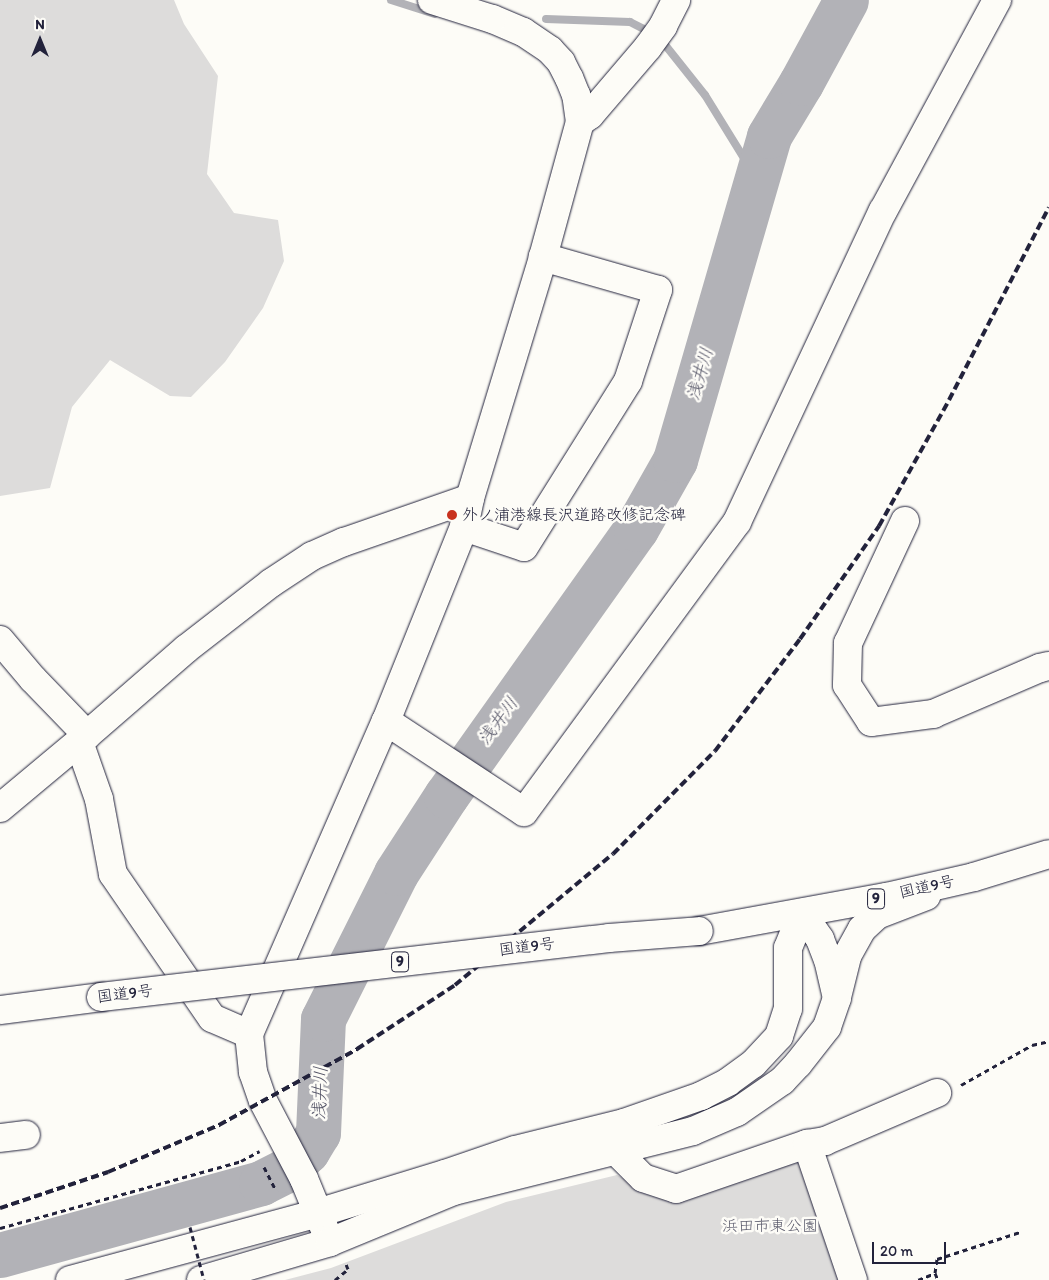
<!DOCTYPE html>
<html>
<head>
<meta charset="utf-8">
<style>
	body { margin:0 }
	#map { position:relative; width:1049px; height:1280px; overflow:hidden; background:#fdfcf7; font-family:Itim,"Klee One",sans-serif }
	div>[style] { position:absolute }
	.green>* { inset:0; background:#dddcdb }
	.stream>* { height:8px; margin:-4px; padding:0 4px; transform-origin:4px; border-radius:4px; background:#b2b2b7 }
	.river>* { height:45px; margin:-22.5px; padding:0 22.5px; transform-origin:22.5px; border-radius:22.5px; background:#b2b2b7 }
	.path>* { height:3px; margin-top:-1.5px; transform-origin:0; background:repeating-linear-gradient(90deg,#22223b 0 5px,transparent 0 9px) }
	.roads { filter:drop-shadow(0 0 1px #22223b) drop-shadow(0 0 1px #22223b) }
	.minor>* { height:28px; margin:-14px; padding:0 14px; transform-origin:14px; border-radius:14px; background:#fdfcf7 }
	.highway>* { height:28px; margin:-14px; padding:0 14px; transform-origin:14px; border-radius:14px; background:#fdfcf7 }
	.rail>* { height:4px; margin-top:-2px; transform-origin:0; background:repeating-linear-gradient(90deg,#22223b 0 8px,transparent 0 12px) }
	.path-bridge>* { height:3px; margin-top:-1.5px; transform-origin:0; background:repeating-linear-gradient(90deg,#22223b 0 5px,transparent 0 9px) }
	.bridges { filter:drop-shadow(0 0 1px #22223b) drop-shadow(0 0 1px #22223b) }
	.highway-bridge>* { height:28px; margin:-14px; padding:0 14px; transform-origin:14px; border-radius:14px; background:#fdfcf7 }
	.dots>* { width:14px; height:14px; translate:-50% -50%; box-sizing:border-box; border:2px solid #fdfcf7; border-radius:50% }
	span { translate:-50% -50%; white-space:nowrap; text-align:center; line-height:1.15; -webkit-text-stroke:5px #fdfcf7; paint-order:stroke }
	.shield-label span { padding:1px 4px; background:#fdfcf7; border:1px solid; border-radius:4px; -webkit-text-stroke-width:0 }
	.shield-label { font-size:15px; color:#22223b; font-weight:700 }
	.poi-label { font-size:16px; color:#22223b }
	.left { translate:0 -50%; text-align:left }
	.street-label { font-size:16px; color:#22223b }
	.park-label { font-size:16px; color:#5a5a6b }
	.water-label { font-size:18px; color:#545466; font-style:italic }
	.north { position:absolute; left:15px; top:15px; width:50px; height:50px; -webkit-text-stroke:4px #fdfcf7; paint-order:stroke; rotate:0deg; font-size:14px; font-weight:700; line-height:20px; text-align:center; color:#22223b }
	.north::after { content:''; display:block; margin:auto; width:18px; height:22px; background:#22223b; clip-path:polygon(50% 0,100% 100%,50% 72%,0 100%) }
	.scale { position:absolute; left:872px; top:1242px; width:74px; height:22px; box-sizing:border-box; border:2px solid #22223b; border-top:0; padding-left:6px; font-size:15px; line-height:18px; white-space:nowrap; color:#22223b; -webkit-text-stroke:4px #fdfcf7; paint-order:stroke }
</style>
</head>
<body>
<div id="map">
	<div class="green">
		<div style="clip-path:polygon(0 0,174px 0,184px 24px,218px 76px,207px 174px,234px 213px,278px 220px,284px 261px,263px 308px,225px 362px,191px 397px,170px 396px,110px 360px,72px 407px,50px 488px,0 496px)"></div>
		<div style="clip-path:polygon(802px 1155px,845px 1280px,285px 1280px,331px 1268px,506px 1202px,617px 1175px,646px 1192px)"></div>
	</div>
	<div class="stream">
		<div style="left:391px;top:0;width:46px;rotate:17.7deg"></div>
		<div style="left:546px;top:19px;width:84px;rotate:2deg"></div>
		<div style="left:630px;top:22px;width:18px;rotate:27deg"></div>
		<div style="left:662px;top:41px;width:69px;rotate:51.5deg"></div>
		<div style="left:705px;top:95px;width:80px;rotate:58.3deg"></div>
		<div style="left:747px;top:163px;width:24px;rotate:71deg"></div>
	</div>
	<div class="river">
		<div style="left:0;top:1255px;width:271px;rotate:-15.4deg"></div>
		<div style="left:261px;top:1183px;width:29px;rotate:-27deg"></div>
		<div style="left:287px;top:1170px;width:28px;rotate:-44deg"></div>
		<div style="left:307px;top:1151px;width:21px;rotate:-59deg"></div>
		<div style="left:318px;top:1133px;width:114px;rotate:-87.5deg"></div>
		<div style="left:323px;top:1019px;width:163px;rotate:-63.4deg"></div>
		<div style="left:396px;top:873px;width:92px;rotate:-57deg"></div>
		<div style="left:446px;top:796px;width:328px;rotate:-54.6deg"></div>
		<div style="left:636px;top:529px;width:79px;rotate:-60.5deg"></div>
		<div style="left:675px;top:460px;width:337px;rotate:-73.8deg"></div>
		<div style="left:769px;top:136px;width:62px;rotate:-58.9deg"></div>
		<div style="left:801px;top:83px;width:94px;rotate:-61.5deg"></div>
	</div>
	<div class="path">
		<div style="left:961px;top:1085px;width:81px;rotate:-29.4deg"></div>
		<div style="left:1032px;top:1045px;width:17px;rotate:-13deg"></div>
		<div style="left:264px;top:1167px;width:25px;rotate:63deg"></div>
		<div style="left:0;top:1228px;width:250px;rotate:-15.5deg"></div>
		<div style="left:241px;top:1161px;width:21px;rotate:-28deg"></div>
		<div style="left:935px;top:1273px;width:14px;rotate:-82deg"></div>
		<div style="left:937px;top:1259px;width:87px;rotate:-18deg"></div>
		<div style="left:335px;top:1280px;width:17px;rotate:-40deg"></div>
		<div style="left:348px;top:1269px;width:5px;rotate:-112deg"></div>
		<div style="left:918px;top:1280px;width:18px;rotate:-22deg"></div>
		<div style="left:935px;top:1273px;width:8px;rotate:67deg"></div>
	</div>
	<div class="roads">
		<div class="minor">
			<div style="left:580px;top:122px;width:12px;rotate:-35deg"></div>
			<div style="left:590px;top:115px;width:89px;rotate:-49.5deg"></div>
			<div style="left:648px;top:47px;width:26px;rotate:-54deg"></div>
			<div style="left:663px;top:26px;width:29px;rotate:-63deg"></div>
			<div style="left:905px;top:521px;width:135px;rotate:115deg"></div>
			<div style="left:848px;top:643px;width:42px;rotate:91.4deg"></div>
			<div style="left:847px;top:685px;width:44px;rotate:57deg"></div>
			<div style="left:871px;top:722px;width:63px;rotate:-7.4deg"></div>
			<div style="left:933px;top:714px;width:116px;rotate:-23.3deg"></div>
			<div style="left:1040px;top:668px;width:9px;rotate:-13deg"></div>
			<div style="left:464px;top:527px;width:63px;rotate:18.4deg"></div>
			<div style="left:524px;top:547px;width:196px;rotate:-57.9deg"></div>
			<div style="left:628px;top:381px;width:96px;rotate:-71.8deg"></div>
			<div style="left:658px;top:290px;width:120px;rotate:-164deg"></div>
			<div style="left:0;top:640px;width:51px;rotate:49.8deg"></div>
			<div style="left:33px;top:679px;width:78px;rotate:46deg"></div>
			<div style="left:386px;top:721px;width:165px;rotate:33.4deg"></div>
			<div style="left:524px;top:812px;width:360px;rotate:-53.7deg"></div>
			<div style="left:737px;top:522px;width:344px;rotate:-64.9deg"></div>
			<div style="left:883px;top:211px;width:240px;rotate:-61.6deg"></div>
			<div style="left:0;top:808px;width:103px;rotate:-39.9deg"></div>
			<div style="left:838px;top:993px;width:38px;rotate:-76deg"></div>
			<div style="left:847px;top:956px;width:31px;rotate:-61deg"></div>
			<div style="left:862px;top:929px;width:21px;rotate:-43deg"></div>
			<div style="left:877px;top:915px;width:53px;rotate:-21.2deg"></div>
			<div style="left:249px;top:1034px;width:40px;rotate:-156.6deg"></div>
			<div style="left:212px;top:1018px;width:175px;rotate:-124.5deg"></div>
			<div style="left:113px;top:874px;width:76px;rotate:-100.6deg"></div>
			<div style="left:99px;top:799px;width:60px;rotate:-109.3deg"></div>
			<div style="left:79px;top:742px;width:142px;rotate:-41deg"></div>
			<div style="left:186px;top:649px;width:108px;rotate:-37.8deg"></div>
			<div style="left:271px;top:583px;width:49px;rotate:-33.4deg"></div>
			<div style="left:312px;top:556px;width:35px;rotate:-24deg"></div>
			<div style="left:344px;top:542px;width:133px;rotate:-19.2deg"></div>
			<div style="left:0;top:1138px;width:26px;rotate:-7deg"></div>
			<div style="left:807px;top:1144px;width:18px;rotate:-9deg"></div>
			<div style="left:825px;top:1141px;width:122px;rotate:-23.2deg"></div>
			<div style="left:616px;top:1151px;width:38px;rotate:45deg"></div>
			<div style="left:643px;top:1178px;width:35px;rotate:18deg"></div>
			<div style="left:676px;top:1189px;width:139px;rotate:-19deg"></div>
			<div style="left:807px;top:1144px;width:144px;rotate:71.3deg"></div>
			<div style="left:330px;top:1242px;width:68px;rotate:-112.4deg"></div>
			<div style="left:304px;top:1179px;width:88px;rotate:-117.7deg"></div>
			<div style="left:263px;top:1101px;width:31px;rotate:-109deg"></div>
			<div style="left:253px;top:1072px;width:38px;rotate:-96deg"></div>
			<div style="left:249px;top:1034px;width:342px;rotate:-66.4deg"></div>
			<div style="left:386px;top:721px;width:209px;rotate:-68.1deg"></div>
			<div style="left:464px;top:527px;width:30px;rotate:-78deg"></div>
			<div style="left:470px;top:498px;width:252px;rotate:-73.1deg"></div>
			<div style="left:543px;top:257px;width:140px;rotate:-74.7deg"></div>
			<div style="left:580px;top:122px;width:27px;rotate:-98deg"></div>
			<div style="left:576px;top:95px;width:18px;rotate:-112deg"></div>
			<div style="left:569px;top:78px;width:18px;rotate:-117deg"></div>
			<div style="left:561px;top:62px;width:16px;rotate:-133deg"></div>
			<div style="left:550px;top:50px;width:32px;rotate:-146deg"></div>
			<div style="left:523px;top:32px;width:34px;rotate:-157deg"></div>
			<div style="left:492px;top:19px;width:63px;rotate:-162.4deg"></div>
			<div style="left:70px;top:1280px;width:257px;rotate:-15.1deg"></div>
			<div style="left:318px;top:1213px;width:133px;rotate:-17.1deg"></div>
			<div style="left:445px;top:1174px;width:74px;rotate:-18.9deg"></div>
			<div style="left:515px;top:1150px;width:112px;rotate:-13.9deg"></div>
			<div style="left:624px;top:1123px;width:82px;rotate:-19.3deg"></div>
			<div style="left:701px;top:1096px;width:30px;rotate:-27deg"></div>
			<div style="left:728px;top:1082px;width:31px;rotate:-36deg"></div>
			<div style="left:753px;top:1064px;width:38px;rotate:-47deg"></div>
			<div style="left:779px;top:1036px;width:28px;rotate:-72deg"></div>
			<div style="left:788px;top:1009px;width:61px;rotate:-90deg"></div>
			<div style="left:788px;top:948px;width:38px;rotate:-68deg"></div>
			<div style="left:201px;top:1280px;width:134px;rotate:-16.4deg"></div>
			<div style="left:330px;top:1242px;width:134px;rotate:-22.4deg"></div>
			<div style="left:454px;top:1191px;width:246px;rotate:-14.1deg"></div>
			<div style="left:693px;top:1131px;width:48px;rotate:-23.4deg"></div>
			<div style="left:737px;top:1112px;width:55px;rotate:-34.6deg"></div>
			<div style="left:782px;top:1081px;width:23px;rotate:-47deg"></div>
			<div style="left:798px;top:1064px;width:47px;rotate:-51.9deg"></div>
			<div style="left:827px;top:1027px;width:31px;rotate:-71deg"></div>
			<div style="left:837px;top:998px;width:39px;rotate:-103deg"></div>
			<div style="left:828px;top:960px;width:22px;rotate:-111deg"></div>
			<div style="left:820px;top:939px;width:32px;rotate:-125deg"></div>
		</div>
		<div class="highway">
			<div style="left:699px;top:931px;width:191px;rotate:-10.3deg"></div>
			<div style="left:887px;top:897px;width:89px;rotate:-12.9deg"></div>
			<div style="left:974px;top:877px;width:78px;rotate:-17deg"></div>
			<div style="left:0;top:1010px;width:102px;rotate:-7.3deg"></div>
		</div>
	</div>
	<div class="rail">
		<div style="left:0;top:1208px;width:114px;rotate:-18.4deg"></div>
		<div style="left:108px;top:1172px;width:121px;rotate:-22.9deg"></div>
		<div style="left:219px;top:1125px;width:158px;rotate:-28.8deg"></div>
		<div style="left:357px;top:1049px;width:117px;rotate:-33.1deg"></div>
		<div style="left:455px;top:985px;width:205px;rotate:-39.7deg"></div>
		<div style="left:613px;top:854px;width:145px;rotate:-45.3deg"></div>
		<div style="left:715px;top:751px;width:141px;rotate:-52.8deg"></div>
		<div style="left:800px;top:639px;width:138px;rotate:-55deg"></div>
		<div style="left:879px;top:526px;width:144px;rotate:-60.9deg"></div>
		<div style="left:949px;top:400px;width:217px;rotate:-62.6deg"></div>
	</div>
	<div class="path-bridge">
		<div style="left:190px;top:1227px;width:55px;rotate:75.2deg"></div>
	</div>
	<div class="bridges">
		<div class="highway-bridge">
			<div style="left:101px;top:997px;width:511px;rotate:-6.62deg"></div>
			<div style="left:609px;top:938px;width:90px;rotate:-4.4deg"></div>
		</div>
	</div>
	<div class="dots">
		<div style="left:452px;top:515px;background:#c8321e"></div>
	</div>
	<div class="shield-label">
		<span style="left:876px;top:899px">9</span>
		<span style="left:400px;top:962px">9</span>
	</div>
	<div class="poi-label">
		<span class="left" style="left:462px;top:515px">外ノ浦港線長沢道路改修記念碑</span>
	</div>
	<div class="street-label">
		<span style="left:927px;top:887px;rotate:-13deg">国道9号</span>
		<span style="left:527px;top:947px;rotate:-7deg">国道9号</span>
		<span style="left:125px;top:994px;rotate:-7deg">国道9号</span>
	</div>
	<div class="park-label">
		<span style="left:770px;top:1226px">浜田市東公園</span>
	</div>
	<div class="water-label">
		<span style="left:700px;top:374px;rotate:-74deg">浅井川</span>
		<span style="left:498px;top:721px;rotate:-54deg">浅井川</span>
		<span style="left:320px;top:1093px;rotate:-88deg">浅井川</span>
	</div>
	<div class="north">N</div>
	<div class="scale">20 m</div>
</div>
</body>
</html>
